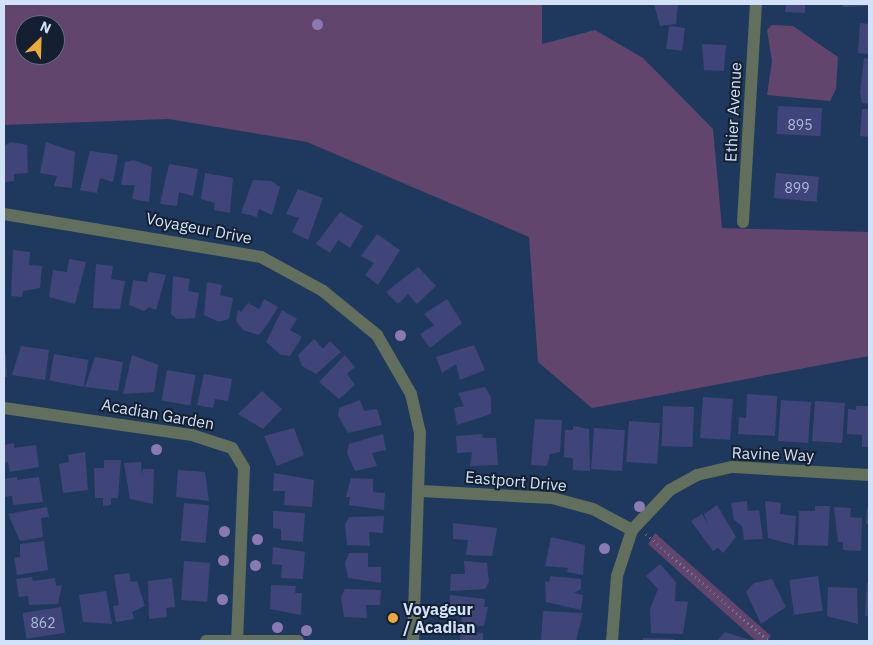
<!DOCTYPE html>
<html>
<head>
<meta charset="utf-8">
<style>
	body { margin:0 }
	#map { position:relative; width:873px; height:645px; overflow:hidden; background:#1e395d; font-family:"IBM Plex Sans",sans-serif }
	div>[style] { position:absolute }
	.green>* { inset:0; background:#62456d }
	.building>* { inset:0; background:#3f4579; transform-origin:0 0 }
	.path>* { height:2.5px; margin-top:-1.25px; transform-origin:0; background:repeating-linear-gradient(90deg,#697f9e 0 1px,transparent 0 5px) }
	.street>* { height:12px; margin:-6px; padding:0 6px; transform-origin:6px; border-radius:6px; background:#626f5c }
	.trees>* { width:11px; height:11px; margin:-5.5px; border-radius:50%; background:#8a79b2 }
	.dots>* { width:14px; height:14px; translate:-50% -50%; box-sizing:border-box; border:2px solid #142031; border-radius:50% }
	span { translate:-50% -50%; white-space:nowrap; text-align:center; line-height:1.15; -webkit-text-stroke:4px #142031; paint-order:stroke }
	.number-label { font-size:14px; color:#acbad8 }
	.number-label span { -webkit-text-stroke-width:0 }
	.street-label { font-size:16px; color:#d1e1f8 }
	.poi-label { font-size:16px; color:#d1e1f8; font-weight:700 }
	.left { translate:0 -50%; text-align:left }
	.frame { position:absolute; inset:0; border:5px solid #d1e1f8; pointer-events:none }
	.north { position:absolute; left:15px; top:15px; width:50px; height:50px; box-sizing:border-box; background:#142031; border:1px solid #606d81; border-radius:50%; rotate:24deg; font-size:14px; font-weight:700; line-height:20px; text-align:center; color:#d1e1f8 }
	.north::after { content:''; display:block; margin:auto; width:18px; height:22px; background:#eba939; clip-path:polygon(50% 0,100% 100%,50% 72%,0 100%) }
</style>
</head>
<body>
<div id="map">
	<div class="green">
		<div style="clip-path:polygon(evenodd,4px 4px,542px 4px,542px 44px,595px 30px,643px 58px,713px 129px,722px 228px,869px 232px,869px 356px,592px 408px,538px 362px,529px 237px,307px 142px,168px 119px,4px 125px,4px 4px,25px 25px,55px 25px,55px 55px,25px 55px,25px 25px)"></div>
		<div style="clip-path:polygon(772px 25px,793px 26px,838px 57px,836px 89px,830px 101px,767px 95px,772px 61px,767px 30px)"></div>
		<div style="clip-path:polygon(655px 533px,771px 636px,767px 641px,756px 641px,648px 544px)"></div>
	</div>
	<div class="building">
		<div style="clip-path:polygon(654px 4px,678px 4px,676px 24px,660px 26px)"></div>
		<div style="clip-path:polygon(786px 4px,805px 4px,805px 13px,785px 12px)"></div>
		<div style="clip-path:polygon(843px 4px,868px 4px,868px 6px,843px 7px)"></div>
		<div style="clip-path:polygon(860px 23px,869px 24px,869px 54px,858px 53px)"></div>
		<div style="left:669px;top:26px;width:16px;height:23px;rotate:7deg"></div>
		<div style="clip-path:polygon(702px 44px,726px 45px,724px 71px,704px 70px)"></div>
		<div style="clip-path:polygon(864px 58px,869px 59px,869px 104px,862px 103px,860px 92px)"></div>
		<div style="left:778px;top:106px;width:44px;height:28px;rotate:3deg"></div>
		<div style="clip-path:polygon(862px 109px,869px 109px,869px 137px,860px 136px)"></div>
		<div style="clip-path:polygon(11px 142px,27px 145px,28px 173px,14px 174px,14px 181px,4px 182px,4px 146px)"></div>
		<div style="clip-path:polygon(46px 142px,75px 152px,72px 188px,54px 186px,57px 176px,40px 173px)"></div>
		<div style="clip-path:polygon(90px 151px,118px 155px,113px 182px,100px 178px,97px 193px,80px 190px)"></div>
		<div style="clip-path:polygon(134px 160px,152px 167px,149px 202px,132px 199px,135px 185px,121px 185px,125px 162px)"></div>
		<div style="clip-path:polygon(169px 164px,198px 169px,193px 196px,179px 192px,177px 206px,160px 204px)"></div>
		<div style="clip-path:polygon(205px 173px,233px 178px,230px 213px,214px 210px,215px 203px,201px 199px)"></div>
		<div style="left:776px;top:173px;width:43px;height:25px;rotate:5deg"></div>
		<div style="clip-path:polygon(253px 180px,271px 181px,280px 187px,272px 215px,259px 209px,257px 217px,241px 213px)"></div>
		<div style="clip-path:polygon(298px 189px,323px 198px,308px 240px,292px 232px,299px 218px,286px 214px)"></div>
		<div style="clip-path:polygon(340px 212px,363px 226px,350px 248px,338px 240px,330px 253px,316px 244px)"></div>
		<div style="clip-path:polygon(377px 234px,400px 250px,378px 285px,365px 275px,374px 263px,361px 256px)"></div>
		<div style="clip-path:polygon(13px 250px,30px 252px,29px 265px,42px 266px,40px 288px,23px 291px,22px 297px,11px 296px)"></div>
		<div style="clip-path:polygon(69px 259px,86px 262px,75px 304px,49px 297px,53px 270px,67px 272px)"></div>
		<div style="clip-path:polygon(96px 264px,113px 266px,111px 279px,125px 281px,120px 309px,93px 308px)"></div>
		<div style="clip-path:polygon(418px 267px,436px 286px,417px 304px,408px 294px,398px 304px,386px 292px)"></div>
		<div style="clip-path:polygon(149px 272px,166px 275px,156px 310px,149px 307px,144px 311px,129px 305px,133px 280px,147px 282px)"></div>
		<div style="clip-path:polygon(173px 276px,190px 279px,188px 291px,199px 293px,195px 318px,177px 319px,171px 314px)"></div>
		<div style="clip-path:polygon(207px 282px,222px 285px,220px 295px,233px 298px,229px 319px,219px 322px,204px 315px)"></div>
		<div style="clip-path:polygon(264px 299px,278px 307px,269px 322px,259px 335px,243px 330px,236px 321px,238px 310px,241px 312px,248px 303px,259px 309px)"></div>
		<div style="clip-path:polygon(447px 299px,462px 323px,430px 348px,420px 334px,434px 325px,424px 314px)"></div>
		<div style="clip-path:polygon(282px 310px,297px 319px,290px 330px,302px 337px,290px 356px,281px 355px,266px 342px)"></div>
		<div style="clip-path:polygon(314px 339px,323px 349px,330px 341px,341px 352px,316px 374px,302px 366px,298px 355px)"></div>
		<div style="clip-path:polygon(474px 345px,485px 370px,460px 380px,456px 364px,442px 373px,436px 357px)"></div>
		<div style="clip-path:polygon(21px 346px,49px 350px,45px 380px,12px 375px)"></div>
		<div style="clip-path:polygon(6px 353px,7px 377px,4px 377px,4px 354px)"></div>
		<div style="left:54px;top:354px;width:35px;height:27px;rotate:10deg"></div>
		<div style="clip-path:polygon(132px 355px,158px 365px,154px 392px,123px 394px)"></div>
		<div style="clip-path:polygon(345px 355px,355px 367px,347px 374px,355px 385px,339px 399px,319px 382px)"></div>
		<div style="clip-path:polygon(95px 357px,123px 362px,118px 391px,85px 387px)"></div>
		<div style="left:167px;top:370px;width:29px;height:31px;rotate:10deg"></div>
		<div style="clip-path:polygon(204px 374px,232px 379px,228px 401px,215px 399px,213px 408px,197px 405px)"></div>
		<div style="clip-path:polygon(485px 387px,491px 397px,491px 414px,457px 425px,454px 408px,464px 406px,458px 393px)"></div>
		<div style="clip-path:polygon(262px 391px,282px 409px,263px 429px,238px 414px)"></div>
		<div style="clip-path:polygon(747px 394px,777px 396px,775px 436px,738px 434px,739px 417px,746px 418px)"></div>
		<div style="left:703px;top:397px;width:30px;height:41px;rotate:4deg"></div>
		<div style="clip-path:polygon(360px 400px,364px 411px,377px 409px,382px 425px,348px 433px,338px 416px,339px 408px)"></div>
		<div style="left:781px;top:400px;width:30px;height:41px;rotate:4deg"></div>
		<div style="left:815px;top:401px;width:30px;height:40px;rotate:4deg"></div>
		<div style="left:663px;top:406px;width:31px;height:40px;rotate:2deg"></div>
		<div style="clip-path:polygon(856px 406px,868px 406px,869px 447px,862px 447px,862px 435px,847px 434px,848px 409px,856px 410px)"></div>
		<div style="clip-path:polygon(535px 419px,562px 420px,560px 452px,550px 454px,547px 466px,531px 465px)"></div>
		<div style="left:629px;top:421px;width:31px;height:41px;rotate:4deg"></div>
		<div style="clip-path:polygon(573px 426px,589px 429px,590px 471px,573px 470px,573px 458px,564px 457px,565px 430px,573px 430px)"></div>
		<div style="clip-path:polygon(294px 428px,304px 455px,277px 466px,264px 436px)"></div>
		<div style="left:594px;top:428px;width:31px;height:41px;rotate:4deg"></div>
		<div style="clip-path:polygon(383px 434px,386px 450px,372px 453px,377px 466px,355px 471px,347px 453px,349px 444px)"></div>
		<div style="clip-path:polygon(482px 434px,483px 438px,496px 438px,498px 465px,470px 466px,472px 452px,457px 453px,456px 436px)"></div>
		<div style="clip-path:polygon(14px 443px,14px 448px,36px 445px,39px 467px,10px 472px,8px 462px,4px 463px,4px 445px)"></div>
		<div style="clip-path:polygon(85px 452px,88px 490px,63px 493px,59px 464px,69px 462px,68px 455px)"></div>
		<div style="clip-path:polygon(104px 460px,121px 460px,118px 498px,111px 498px,111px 505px,103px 506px,103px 498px,95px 498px,94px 468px,104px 468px)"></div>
		<div style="clip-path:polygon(141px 462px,142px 476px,143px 469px,154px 469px,153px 504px,130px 499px,124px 463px)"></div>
		<div style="clip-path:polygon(178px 470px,205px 472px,209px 501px,176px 497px)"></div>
		<div style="clip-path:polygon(274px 473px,314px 480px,312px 507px,284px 505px,285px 491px,273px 491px)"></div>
		<div style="clip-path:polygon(17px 477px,17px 480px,39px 477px,43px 502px,13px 505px,12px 496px,4px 497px,4px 479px)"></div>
		<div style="clip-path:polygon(351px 478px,373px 479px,373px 492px,385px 493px,384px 510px,349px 505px,350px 497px,346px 497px)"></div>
		<div style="clip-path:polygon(747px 501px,748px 511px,759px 510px,763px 539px,744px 540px,742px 526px,734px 520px,731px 503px)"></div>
		<div style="clip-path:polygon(765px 501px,781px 503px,780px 514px,796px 516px,794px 545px,768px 538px)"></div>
		<div style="left:184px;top:503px;width:25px;height:38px;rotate:5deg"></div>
		<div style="clip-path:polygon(717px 505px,736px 537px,723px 553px,718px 548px,713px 551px,691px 521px,702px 514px,708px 524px,704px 514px)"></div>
		<div style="clip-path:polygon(815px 506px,830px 506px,828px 546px,798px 545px,799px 511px,815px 511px)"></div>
		<div style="clip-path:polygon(47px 507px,49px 517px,41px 518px,43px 537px,20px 541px,8px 514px)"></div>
		<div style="clip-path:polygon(834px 507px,851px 508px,850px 517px,862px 518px,861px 551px,843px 550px,843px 542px,838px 542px)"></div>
		<div style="clip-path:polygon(867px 508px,869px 508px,869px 524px,866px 524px)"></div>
		<div style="clip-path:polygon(273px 511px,305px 513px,303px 542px,281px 540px,281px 529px,273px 528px)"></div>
		<div style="clip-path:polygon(384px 516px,383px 533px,369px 532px,370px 546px,347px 545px,345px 525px,349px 517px)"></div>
		<div style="clip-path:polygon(453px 523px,497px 528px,492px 556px,466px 555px,468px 540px,453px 539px)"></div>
		<div style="clip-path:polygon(551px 537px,585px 545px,583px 575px,567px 572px,568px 568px,545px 566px)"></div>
		<div style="clip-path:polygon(44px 541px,48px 570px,17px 575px,14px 558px,20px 557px,20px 544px)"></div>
		<div style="clip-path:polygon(273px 547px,305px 552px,303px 579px,281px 578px,282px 565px,272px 564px)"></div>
		<div style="clip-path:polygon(349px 553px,368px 553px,368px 567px,381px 567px,381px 583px,348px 578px,345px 563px)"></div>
		<div style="left:184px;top:561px;width:26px;height:39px;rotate:4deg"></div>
		<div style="clip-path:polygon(464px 561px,487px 563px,489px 582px,485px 589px,450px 591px,451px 574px,465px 574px)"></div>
		<div style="clip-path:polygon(660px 564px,676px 582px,675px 601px,688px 602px,683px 634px,651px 633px,650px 609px,658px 589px,646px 576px)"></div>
		<div style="clip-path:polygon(129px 573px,131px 582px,137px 581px,145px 606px,132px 612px,134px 619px,116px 622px,113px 606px,119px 605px,114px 575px)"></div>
		<div style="clip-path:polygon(550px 576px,581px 579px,581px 589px,574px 593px,583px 595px,581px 610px,546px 602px,545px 581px,549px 582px)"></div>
		<div style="left:818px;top:576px;width:35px;height:29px;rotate:82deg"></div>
		<div style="clip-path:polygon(32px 577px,33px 581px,55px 578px,56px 586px,62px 585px,58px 604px,29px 605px,28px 596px,19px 597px,16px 579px)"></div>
		<div style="clip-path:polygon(172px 578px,175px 607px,166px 608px,167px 617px,149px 619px,148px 581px)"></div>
		<div style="clip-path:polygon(772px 579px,786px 607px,761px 624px,746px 592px,754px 583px)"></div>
		<div style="clip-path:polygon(867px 583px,869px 583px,869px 616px,865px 616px)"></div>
		<div style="clip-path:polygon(271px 585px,296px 586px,295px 593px,302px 593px,301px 615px,270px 609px)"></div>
		<div style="clip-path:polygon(828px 587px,857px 588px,858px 624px,827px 616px)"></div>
		<div style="clip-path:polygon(345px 589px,381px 590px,380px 605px,366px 605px,367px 618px,344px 617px,341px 597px)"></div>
		<div style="clip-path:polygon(106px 591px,112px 624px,83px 622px,79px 595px)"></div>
		<div style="clip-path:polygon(450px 595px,485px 599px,484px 607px,488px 607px,484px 626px,461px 625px,462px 612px,449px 611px)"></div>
		<div style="left:61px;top:607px;width:26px;height:39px;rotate:81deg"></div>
		<div style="clip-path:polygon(543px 611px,583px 613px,576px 641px,541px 641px)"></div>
		<div style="clip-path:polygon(461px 631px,483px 633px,483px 641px,460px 641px)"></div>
		<div style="clip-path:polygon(725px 632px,753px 641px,717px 641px)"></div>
		<div style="clip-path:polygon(643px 638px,674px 639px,674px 641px,643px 641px)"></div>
	</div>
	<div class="path">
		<div style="left:154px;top:4px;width:136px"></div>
		<div style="left:646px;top:534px;width:163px;rotate:41deg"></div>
	</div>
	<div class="street">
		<div style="left:4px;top:214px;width:261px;rotate:9.5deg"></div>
		<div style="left:261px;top:257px;width:71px;rotate:28.7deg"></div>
		<div style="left:323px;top:291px;width:70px;rotate:39.2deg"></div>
		<div style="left:377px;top:335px;width:68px;rotate:60deg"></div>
		<div style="left:411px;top:394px;width:39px;rotate:77deg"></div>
		<div style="left:420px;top:432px;width:209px;rotate:91.9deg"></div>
		<div style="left:743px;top:222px;width:218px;rotate:-86.6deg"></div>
		<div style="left:4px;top:408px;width:190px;rotate:8.2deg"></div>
		<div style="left:192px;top:435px;width:42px;rotate:18deg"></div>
		<div style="left:232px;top:448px;width:23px;rotate:59deg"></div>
		<div style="left:244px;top:468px;width:171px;rotate:92.3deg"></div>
		<div style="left:421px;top:491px;width:131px;rotate:3.1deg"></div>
		<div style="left:552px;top:498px;width:42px;rotate:15deg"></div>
		<div style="left:593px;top:509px;width:44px;rotate:28.3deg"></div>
		<div style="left:206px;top:641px;width:92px"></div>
		<div style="left:612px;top:641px;width:65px;rotate:-85.6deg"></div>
		<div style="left:617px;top:576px;width:48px;rotate:-71.9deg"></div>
		<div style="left:632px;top:530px;width:55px;rotate:-46.5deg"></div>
		<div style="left:670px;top:490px;width:31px;rotate:-29deg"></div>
		<div style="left:697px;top:475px;width:37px;rotate:-13deg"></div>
		<div style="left:733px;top:467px;width:136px;rotate:3.4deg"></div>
	</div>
	<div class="trees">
		<div style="left:317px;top:24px"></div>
		<div style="left:400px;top:335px"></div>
		<div style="left:156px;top:449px"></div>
		<div style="left:639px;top:506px"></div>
		<div style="left:224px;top:531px"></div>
		<div style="left:257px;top:539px"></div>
		<div style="left:604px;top:548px"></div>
		<div style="left:223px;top:560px"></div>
		<div style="left:255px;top:565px"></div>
		<div style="left:222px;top:599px"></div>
		<div style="left:277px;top:627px"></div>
		<div style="left:306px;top:630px"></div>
	</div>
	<div class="dots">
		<div style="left:393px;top:618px;background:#eba939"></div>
	</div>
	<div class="number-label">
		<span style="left:800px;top:125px">895</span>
		<span style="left:797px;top:188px">899</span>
		<span style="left:43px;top:623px">862</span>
	</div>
	<div class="street-label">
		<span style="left:733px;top:112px;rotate:-87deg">Ethier Avenue</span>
		<span style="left:199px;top:228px;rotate:11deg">Voyageur Drive</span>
		<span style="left:158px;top:414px;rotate:10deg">Acadian Garden</span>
		<span style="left:773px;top:454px;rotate:2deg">Ravine Way</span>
		<span style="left:516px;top:481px;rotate:5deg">Eastport Drive</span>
	</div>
	<div class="poi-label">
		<span class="left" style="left:403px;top:618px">Voyageur<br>/ Acadian</span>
	</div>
	<div class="frame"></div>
	<div class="north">N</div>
</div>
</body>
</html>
